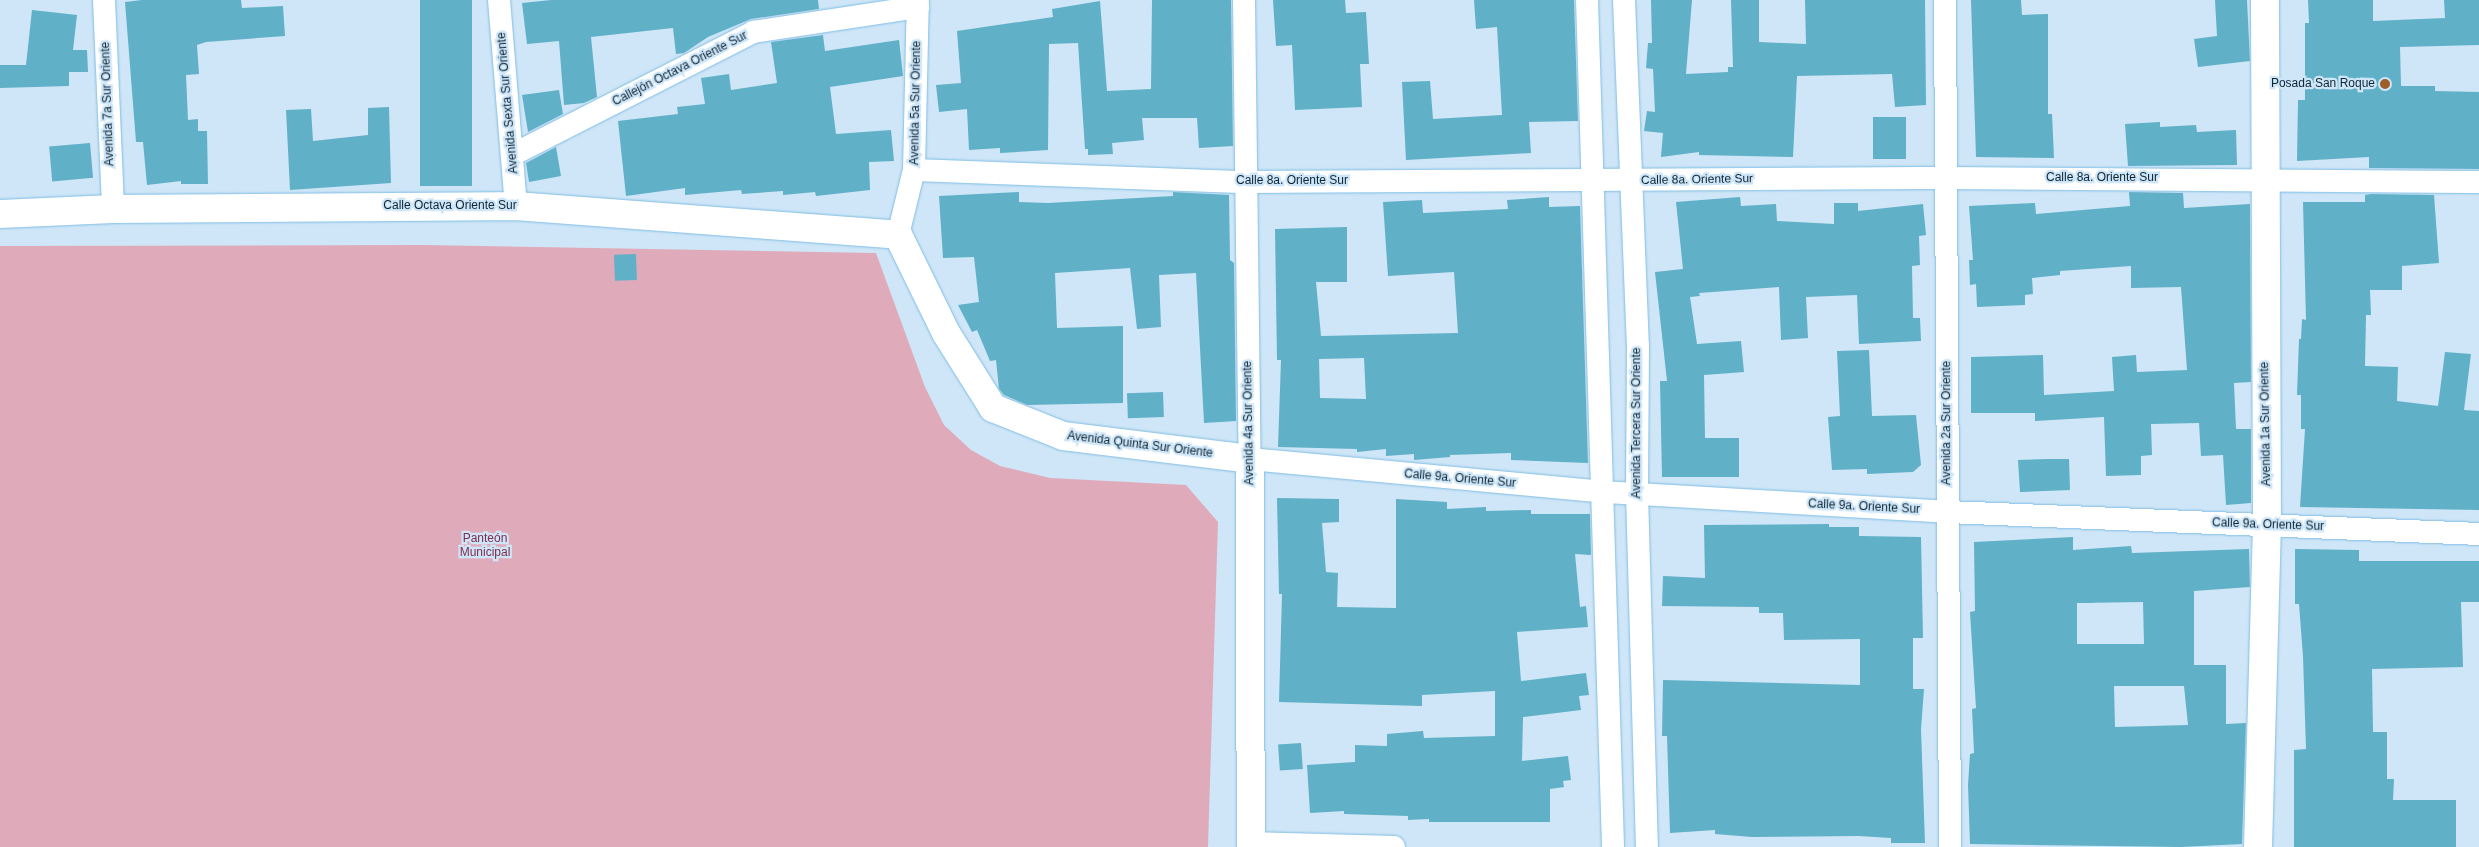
<!DOCTYPE html>
<html>
<head>
<meta charset="utf-8">
<style>
	body { margin:0 }
	#map { position:relative; width:2479px; height:847px; overflow:hidden; background:#cee6f7; font-family:Arial,sans-serif }
	div>[style] { position:absolute }
	.green>* { inset:0; background:#dfabbb }
	.building>* { inset:0; background:#60b0c7; transform-origin:0 0 }
	.roads { filter:drop-shadow(0 0 1px #80bde5) drop-shadow(0 0 1px #80bde5) }
	.minor>* { height:22px; margin:-11px; padding:0 11px; transform-origin:11px; border-radius:11px; background:#fff }
	.tertiary>* { height:28px; margin:-14px; padding:0 14px; transform-origin:14px; border-radius:14px; background:#fff }
	.dots>* { width:14px; height:14px; translate:-50% -50%; box-sizing:border-box; border:2px solid #cee6f7; border-radius:50% }
	span { translate:-50% -50%; white-space:nowrap; text-align:center; line-height:1.15; -webkit-text-stroke:4.5px #cee6f7; paint-order:stroke }
	.street-label { font-size:12px; color:#0d2636 }
	.poi-label { font-size:12px; color:#0d2636 }
	.right { translate:-100% -50%; text-align:right }
	.park-label { font-size:12px; color:#7f2d4e }
</style>
</head>
<body>
<div id="map">
	<div class="green">
		<div style="clip-path:polygon(424px 245px,876px 253px,925px 387px,944px 425px,971px 450px,1000px 466px,1050px 478px,1186px 485px,1218px 522px,1208px 847px,0 847px,0 246px)"></div>
	</div>
	<div class="building">
		<div style="clip-path:polygon(142px 0,241px 0,242px 8px,283px 6px,285px 36px,206px 42px,197px 45px,199px 74px,186px 75px,188px 120px,198px 119px,198px 131px,207px 131px,208px 184px,181px 184px,181px 181px,147px 185px,143px 142px,136px 142px,125px 2px)"></div>
		<div style="left:420px;top:0;width:52px;height:186px"></div>
		<div style="clip-path:polygon(551px 0,818px 0,819px 9px,751px 19px,708px 37px,684px 53px,676px 54px,673px 28px,591px 37px,597px 97px,584px 103px,564px 105px,559px 41px,527px 44px,522px 3px)"></div>
		<div style="clip-path:polygon(1152px 0,1231px 0,1233px 146px,1199px 148px,1197px 118px,1142px 118px,1144px 140px,1112px 143px,1113px 154px,1088px 155px,1088px 149px,1085px 149px,1078px 43px,1049px 44px,1048px 150px,1000px 153px,1000px 148px,969px 150px,967px 109px,939px 112px,936px 85px,961px 83px,957px 31px,1053px 17px,1052px 9px,1100px 1px,1107px 91px,1151px 89px)"></div>
		<div style="clip-path:polygon(1273px 0,1345px 0,1346px 13px,1366px 12px,1369px 64px,1360px 64px,1362px 107px,1295px 110px,1292px 45px,1276px 46px)"></div>
		<div style="clip-path:polygon(1474px 0,1574px 0,1578px 121px,1529px 122px,1531px 153px,1406px 160px,1402px 82px,1430px 81px,1433px 119px,1502px 115px,1497px 27px,1476px 29px)"></div>
		<div style="clip-path:polygon(1651px 0,1692px 0,1686px 74px,1728px 72px,1728px 67px,1733px 67px,1731px 0,1759px 0,1759px 42px,1806px 44px,1805px 0,1925px 0,1926px 105px,1895px 107px,1892px 74px,1797px 76px,1793px 157px,1699px 155px,1699px 152px,1661px 157px,1663px 133px,1644px 131px,1647px 111px,1655px 112px,1653px 69px,1646px 68px,1648px 43px,1652px 43px)"></div>
		<div style="clip-path:polygon(1971px 0,2021px 0,2022px 15px,2048px 14px,2048px 114px,2052px 114px,2054px 158px,1976px 157px)"></div>
		<div style="clip-path:polygon(2215px 0,2247px 0,2250px 61px,2198px 67px,2194px 39px,2217px 36px)"></div>
		<div style="clip-path:polygon(2308px 0,2373px 0,2373px 21px,2445px 18px,2444px 0,2479px 0,2479px 45px,2400px 47px,2401px 86px,2435px 86px,2435px 91px,2479px 92px,2479px 169px,2369px 168px,2369px 157px,2297px 161px,2298px 100px,2305px 100px,2305px 23px,2309px 23px)"></div>
		<div style="clip-path:polygon(32px 10px,77px 15px,73px 50px,87px 50px,88px 72px,69px 72px,69px 86px,0 88px,0 65px,26px 65px)"></div>
		<div style="clip-path:polygon(823px 35px,825px 51px,899px 40px,903px 76px,830px 87px,836px 134px,891px 130px,894px 161px,869px 162px,870px 190px,816px 196px,815px 192px,783px 195px,783px 191px,742px 194px,741px 190px,685px 195px,685px 188px,626px 196px,618px 121px,678px 114px,677px 107px,705px 104px,701px 78px,729px 74px,731px 90px,777px 83px,771px 42px)"></div>
		<div style="clip-path:polygon(559px 90px,563px 114px,528px 132px,522px 95px)"></div>
		<div style="clip-path:polygon(389px 107px,391px 183px,290px 190px,286px 110px,311px 109px,313px 141px,368px 135px,368px 108px)"></div>
		<div style="left:1873px;top:117px;width:33px;height:42px"></div>
		<div style="clip-path:polygon(2160px 122px,2160px 127px,2196px 125px,2197px 132px,2236px 130px,2237px 165px,2128px 166px,2125px 124px)"></div>
		<div style="left:90px;top:143px;width:35px;height:41px;rotate:85deg"></div>
		<div style="clip-path:polygon(556px 147px,561px 176px,529px 182px,526px 163px)"></div>
		<div style="clip-path:polygon(1019px 192px,1019px 202px,1048px 203px,1173px 196px,1173px 192px,1229px 195px,1230px 260px,1234px 263px,1236px 421px,1204px 423px,1196px 273px,1159px 275px,1161px 327px,1137px 329px,1130px 268px,1055px 273px,1057px 328px,1123px 326px,1123px 403px,1027px 405px,1004px 395px,999px 389px,996px 360px,990px 361px,977px 330px,972px 332px,958px 305px,979px 302px,974px 257px,943px 258px,939px 196px)"></div>
		<div style="clip-path:polygon(2129px 192px,2183px 193px,2184px 208px,2250px 204px,2251px 382px,2234px 383px,2236px 429px,2251px 429px,2251px 503px,2226px 505px,2223px 455px,2201px 456px,2199px 423px,2151px 424px,2152px 455px,2141px 456px,2141px 475px,2106px 476px,2104px 417px,2035px 421px,2035px 413px,1971px 413px,1971px 357px,2043px 355px,2044px 395px,2114px 391px,2112px 357px,2136px 355px,2137px 372px,2187px 370px,2181px 287px,2131px 288px,2131px 266px,2060px 271px,2060px 275px,2032px 278px,2033px 294px,2025px 295px,2025px 305px,1977px 307px,1976px 284px,1970px 285px,1969px 260px,1973px 260px,1969px 206px,2035px 203px,2036px 214px,2130px 206px)"></div>
		<div style="clip-path:polygon(2371px 194px,2434px 195px,2439px 263px,2402px 266px,2402px 290px,2370px 290px,2371px 315px,2366px 315px,2365px 366px,2398px 367px,2397px 401px,2438px 406px,2445px 352px,2471px 354px,2464px 410px,2479px 411px,2479px 510px,2300px 507px,2305px 429px,2301px 429px,2301px 395px,2297px 395px,2299px 339px,2301px 339px,2302px 319px,2306px 320px,2303px 202px,2365px 202px,2365px 195px)"></div>
		<div style="clip-path:polygon(evenodd,1549px 197px,1549px 207px,1580px 206px,1588px 463px,1511px 460px,1511px 453px,1450px 455px,1450px 457px,1414px 460px,1414px 454px,1386px 456px,1386px 449px,1357px 452px,1357px 449px,1278px 447px,1281px 360px,1277px 360px,1275px 229px,1347px 227px,1347px 282px,1316px 282px,1321px 336px,1458px 333px,1454px 272px,1388px 276px,1383px 202px,1422px 200px,1423px 213px,1508px 209px,1507px 200px,1549px 197px,1364px 358px,1366px 399px,1320px 398px,1319px 359px,1364px 358px)"></div>
		<div style="clip-path:polygon(1740px 197px,1741px 206px,1776px 204px,1777px 221px,1834px 224px,1834px 203px,1858px 203px,1858px 211px,1923px 204px,1926px 235px,1919px 236px,1920px 265px,1912px 266px,1913px 318px,1920px 318px,1921px 341px,1859px 344px,1857px 295px,1806px 297px,1808px 338px,1781px 340px,1779px 287px,1699px 293px,1700px 296px,1690px 297px,1697px 344px,1741px 341px,1744px 372px,1704px 375px,1705px 438px,1739px 438px,1739px 477px,1662px 477px,1660px 381px,1667px 381px,1655px 272px,1683px 269px,1676px 202px)"></div>
		<div style="left:636px;top:254px;width:26px;height:22px;rotate:88deg"></div>
		<div style="clip-path:polygon(1869px 350px,1872px 416px,1916px 415px,1921px 465px,1913px 472px,1867px 474px,1867px 469px,1832px 470px,1828px 417px,1840px 416px,1837px 351px)"></div>
		<div style="left:1163px;top:392px;width:25px;height:36px;rotate:88deg"></div>
		<div style="clip-path:polygon(2048px 459px,2069px 459px,2070px 490px,2020px 492px,2018px 460px)"></div>
		<div style="clip-path:polygon(1277px 498px,1339px 499px,1339px 522px,1322px 523px,1326px 572px,1338px 573px,1337px 607px,1396px 608px,1396px 499px,1447px 502px,1447px 509px,1486px 507px,1486px 511px,1531px 510px,1531px 514px,1590px 514px,1591px 555px,1575px 554px,1580px 607px,1586px 606px,1588px 627px,1517px 632px,1521px 681px,1586px 673px,1589px 695px,1579px 696px,1581px 710px,1523px 717px,1522px 761px,1568px 756px,1571px 780px,1563px 781px,1564px 787px,1550px 789px,1550px 822px,1429px 822px,1429px 819px,1408px 820px,1408px 816px,1344px 814px,1344px 811px,1310px 813px,1307px 765px,1355px 762px,1355px 745px,1387px 746px,1387px 734px,1423px 731px,1424px 738px,1495px 736px,1495px 691px,1422px 695px,1422px 706px,1279px 702px,1282px 594px,1279px 594px)"></div>
		<div style="clip-path:polygon(1829px 524px,1829px 527px,1859px 527px,1859px 536px,1921px 537px,1923px 638px,1913px 638px,1913px 689px,1924px 689px,1921px 729px,1925px 843px,1891px 843px,1891px 838px,1859px 836px,1752px 837px,1715px 834px,1715px 830px,1670px 833px,1667px 736px,1662px 736px,1663px 680px,1860px 685px,1860px 639px,1784px 640px,1783px 613px,1759px 613px,1759px 607px,1662px 606px,1663px 576px,1705px 578px,1704px 525px)"></div>
		<div style="clip-path:polygon(evenodd,2073px 537px,2073px 550px,2131px 546px,2132px 553px,2249px 549px,2250px 587px,2194px 591px,2194px 665px,2226px 665px,2226px 724px,2246px 723px,2242px 844px,2181px 847px,1970px 844px,1968px 785px,1970px 754px,1974px 753px,1972px 709px,1976px 708px,1970px 612px,1975px 611px,1974px 542px,2073px 537px,2143px 602px,2144px 644px,2077px 644px,2077px 603px,2143px 602px,2073px 537px,2114px 686px,2184px 686px,2188px 725px,2115px 727px,2114px 686px)"></div>
		<div style="clip-path:polygon(2295px 549px,2359px 550px,2359px 561px,2479px 561px,2479px 602px,2461px 602px,2463px 667px,2372px 669px,2373px 732px,2387px 732px,2387px 779px,2394px 779px,2393px 800px,2456px 800px,2456px 847px,2294px 847px,2294px 750px,2306px 749px,2303px 656px,2299px 604px,2295px 604px)"></div>
		<div style="left:1301px;top:743px;width:26px;height:23px;rotate:86deg"></div>
	</div>
	<div class="roads">
		<div class="minor">
			<div style="left:104px;top:0;width:209px;rotate:87.5deg"></div>
			<div style="left:499px;top:0;width:207px;rotate:85.3deg"></div>
			<div style="left:1244px;top:0;width:459px;rotate:89.3deg"></div>
			<div style="left:1250px;top:459px;width:356px;rotate:5.3deg"></div>
			<div style="left:1604px;top:492px;width:345px;rotate:3.3deg"></div>
			<div style="left:1948px;top:512px;width:531px;rotate:2.37deg"></div>
			<div style="left:1587px;top:0;width:847px;rotate:88.24deg"></div>
			<div style="left:1624px;top:0;width:346px;rotate:87.7deg"></div>
			<div style="left:1638px;top:346px;width:147px;rotate:90.4deg"></div>
			<div style="left:1637px;top:493px;width:354px;rotate:88.4deg"></div>
			<div style="left:1945px;top:0;width:847px;rotate:89.66deg"></div>
			<div style="left:512px;top:155px;width:271px;rotate:-27deg"></div>
			<div style="left:753px;top:32px;width:167px;rotate:-8.6deg"></div>
			<div style="left:914px;top:170px;width:332px;rotate:2.1deg"></div>
			<div style="left:1246px;top:182px;width:700px;rotate:-0.33deg"></div>
			<div style="left:1946px;top:178px;width:533px;rotate:0.43deg"></div>
			<div style="left:898px;top:235px;width:67px;rotate:-76.2deg"></div>
			<div style="left:914px;top:170px;width:170px;rotate:-88.7deg"></div>
			<div style="left:1251px;top:843px;width:143px;rotate:1.6deg"></div>
		</div>
		<div class="tertiary">
			<div style="left:0;top:214px;width:113px;rotate:-2.5deg"></div>
			<div style="left:113px;top:209px;width:403px;rotate:-0.4deg"></div>
			<div style="left:516px;top:206px;width:383px;rotate:4.3deg"></div>
			<div style="left:898px;top:235px;width:109px;rotate:63.9deg"></div>
			<div style="left:946px;top:333px;width:89px;rotate:57.9deg"></div>
			<div style="left:993px;top:408px;width:75px;rotate:21.8deg"></div>
			<div style="left:1063px;top:436px;width:188px;rotate:7deg"></div>
			<div style="left:1250px;top:459px;width:388px;rotate:89.9deg"></div>
			<div style="left:2258px;top:847px;width:322px;rotate:-88.4deg"></div>
			<div style="left:2267px;top:525px;width:525px;rotate:-90.22deg"></div>
		</div>
	</div>
	<div class="dots">
		<div style="left:2385px;top:84px;background:#9e5e27"></div>
	</div>
	<div class="street-label">
		<span style="left:680px;top:69px;rotate:-27deg">Callejón Octava Oriente Sur</span>
		<span style="left:508px;top:103px;rotate:-95deg">Avenida Sexta Sur Oriente</span>
		<span style="left:916px;top:103px;rotate:-89deg">Avenida 5a Sur Oriente</span>
		<span style="left:108px;top:104px;rotate:-92deg">Avenida 7a Sur Oriente</span>
		<span style="left:2102px;top:178px">Calle 8a. Oriente Sur</span>
		<span style="left:1697px;top:180px;rotate:-1deg">Calle 8a. Oriente Sur</span>
		<span style="left:1292px;top:181px">Calle 8a. Oriente Sur</span>
		<span style="left:450px;top:206px">Calle Octava Oriente Sur</span>
		<span style="left:1249px;top:423px;rotate:-91deg">Avenida 4a Sur Oriente</span>
		<span style="left:1637px;top:423px;rotate:-90deg">Avenida Tercera Sur Oriente</span>
		<span style="left:1947px;top:423px;rotate:-90deg">Avenida 2a Sur Oriente</span>
		<span style="left:2266px;top:424px;rotate:-91deg">Avenida 1a Sur Oriente</span>
		<span style="left:1140px;top:445px;rotate:7deg">Avenida Quinta Sur Oriente</span>
		<span style="left:1460px;top:479px;rotate:5deg">Calle 9a. Oriente Sur</span>
		<span style="left:1864px;top:507px;rotate:3deg">Calle 9a. Oriente Sur</span>
		<span style="left:2268px;top:525px;rotate:2deg">Calle 9a. Oriente Sur</span>
	</div>
	<div class="poi-label">
		<span class="right" style="left:2375px;top:84px">Posada San Roque</span>
	</div>
	<div class="park-label">
		<span style="left:485px;top:546px">Panteón<br>Municipal</span>
	</div>
</div>
</body>
</html>
